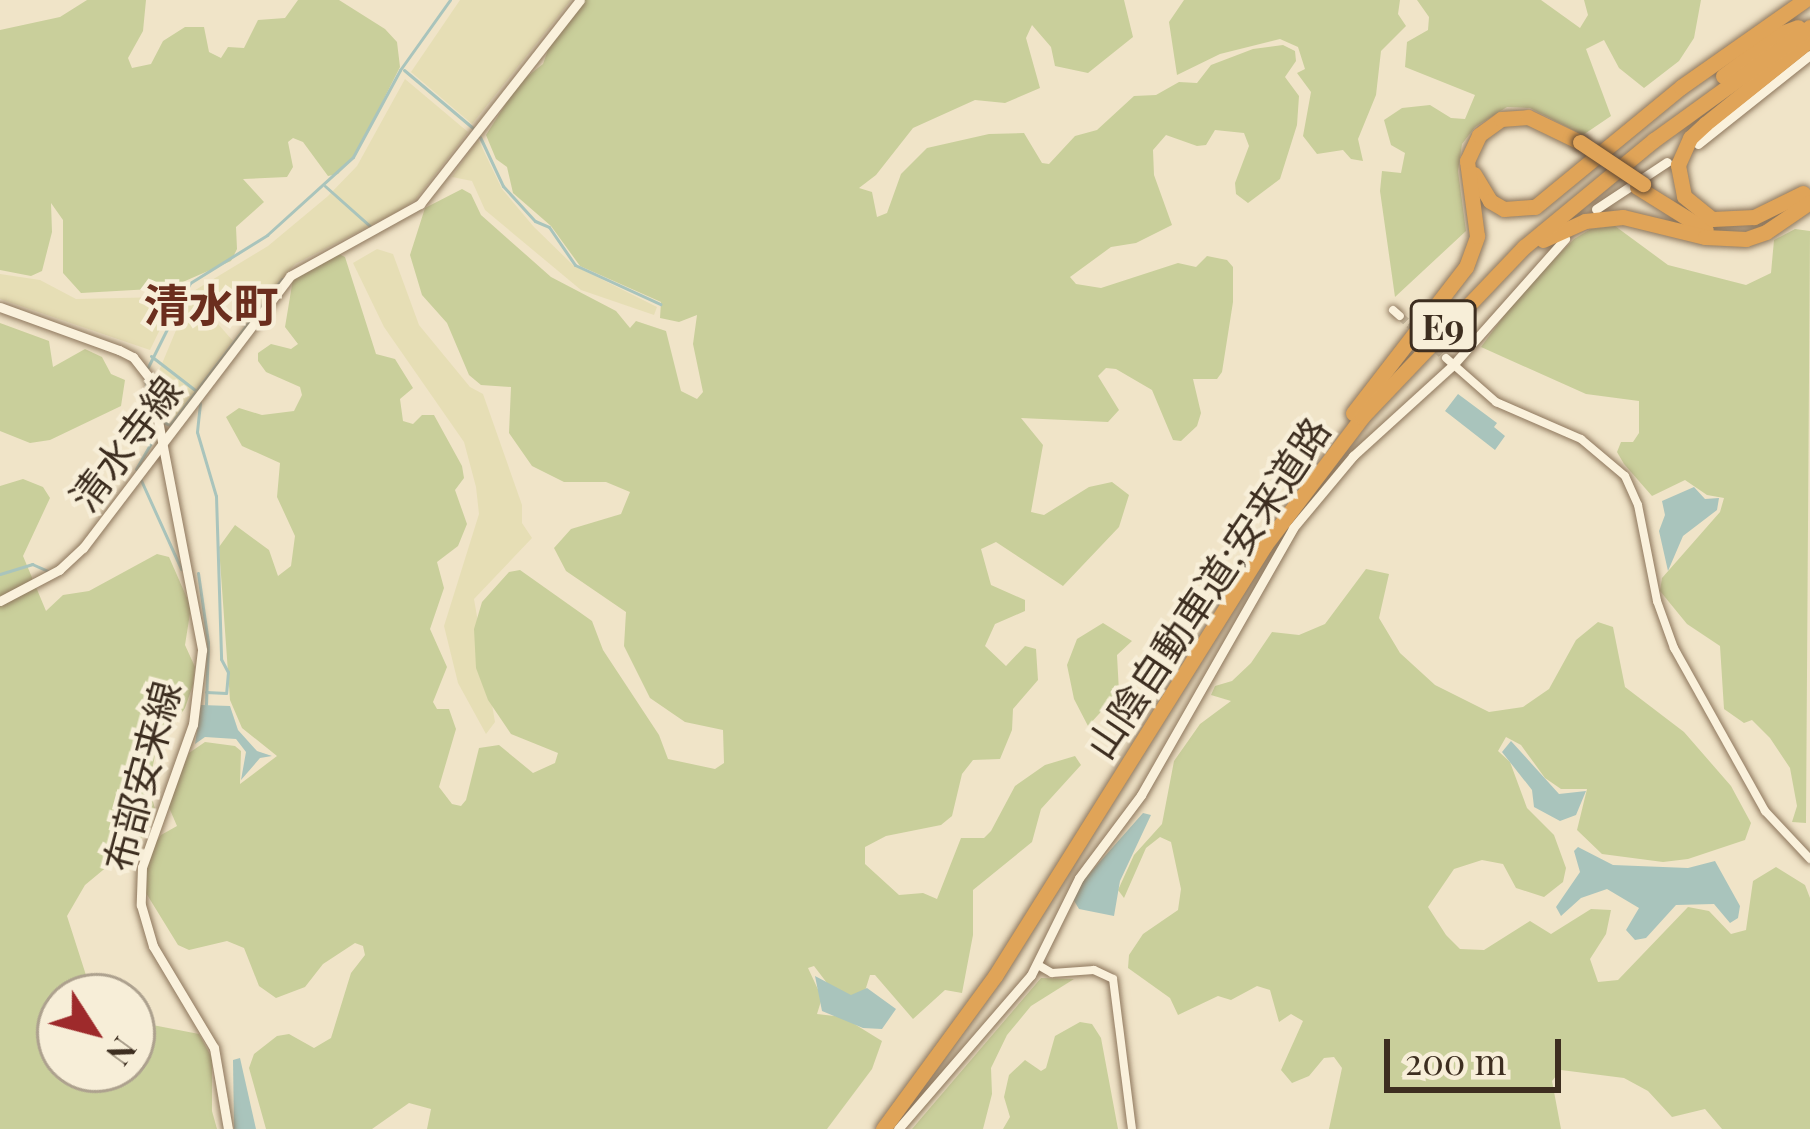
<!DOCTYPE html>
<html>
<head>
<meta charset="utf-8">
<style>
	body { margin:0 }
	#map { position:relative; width:1810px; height:1129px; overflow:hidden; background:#f0e4c8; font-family:"Playfair Display","Noto Sans JP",serif }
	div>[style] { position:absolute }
	.farmland>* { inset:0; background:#e6deb5 }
	.green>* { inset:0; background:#c9cf9b }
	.water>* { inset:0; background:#a9c4bc }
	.stream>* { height:3px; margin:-1.5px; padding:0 1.5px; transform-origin:1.5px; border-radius:1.5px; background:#a9c4bc }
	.tertiary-tunnel>* { height:8px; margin-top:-4px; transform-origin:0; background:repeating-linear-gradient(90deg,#ccc0a6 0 8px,transparent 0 12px) }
	.roads { filter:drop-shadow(0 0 3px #8d765c) drop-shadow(0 0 3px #8d765c) }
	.tertiary>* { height:8px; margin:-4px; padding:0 4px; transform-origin:4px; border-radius:4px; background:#faf1dc }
	.secondary>* { height:9px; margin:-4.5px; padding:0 4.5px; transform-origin:4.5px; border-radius:4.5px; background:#faf1dc }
	.motorway>* { height:15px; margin:-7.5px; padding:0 7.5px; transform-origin:7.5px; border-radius:7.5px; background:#e0a458 }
	.bridges { filter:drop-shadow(0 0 3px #5b4430) drop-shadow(0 0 3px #5b4430) }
	.motorway-bridge>* { height:15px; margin:-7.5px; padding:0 7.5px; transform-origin:7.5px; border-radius:7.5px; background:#e0a458 }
	span { translate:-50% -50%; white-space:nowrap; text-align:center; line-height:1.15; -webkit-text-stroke:9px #f7eed8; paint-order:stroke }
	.shield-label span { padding:3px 9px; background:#f7eed8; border:3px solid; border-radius:9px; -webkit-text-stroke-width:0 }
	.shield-label { font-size:36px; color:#3d2e20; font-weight:700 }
	.street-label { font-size:39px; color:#3d2e20 }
	.quarter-label { font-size:45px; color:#6b2e1e; font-weight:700 }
	.north { position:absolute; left:36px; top:973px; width:120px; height:120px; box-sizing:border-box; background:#f7eed8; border:3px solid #ada18e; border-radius:50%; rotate:126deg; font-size:33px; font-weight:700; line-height:48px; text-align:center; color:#3d2e20 }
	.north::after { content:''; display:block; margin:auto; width:42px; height:54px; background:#9e2a2b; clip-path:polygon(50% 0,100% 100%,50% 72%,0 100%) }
	.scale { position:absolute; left:1384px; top:1039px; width:177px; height:54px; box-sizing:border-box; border:6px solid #3d2e20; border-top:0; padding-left:15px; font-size:36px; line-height:42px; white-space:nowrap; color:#3d2e20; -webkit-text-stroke:9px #f7eed8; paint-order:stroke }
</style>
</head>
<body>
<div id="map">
	<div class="farmland">
		<div style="clip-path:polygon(460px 0,571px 0,472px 124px,411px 72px)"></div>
		<div style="clip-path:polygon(405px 79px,468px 132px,416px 199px,401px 210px,295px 264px,259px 305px,239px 290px,211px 316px,233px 341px,175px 418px,163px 417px,156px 378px,192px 292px,268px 246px,328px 196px,357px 166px)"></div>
		<div style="clip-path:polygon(478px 139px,502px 189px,534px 227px,573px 265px,657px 307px,654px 315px,581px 290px,485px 210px,472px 181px,452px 177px)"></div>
		<div style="clip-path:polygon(377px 249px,393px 254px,419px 325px,470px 387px,483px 394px,522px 505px,522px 523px,532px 538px,474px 599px,495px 722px,486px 734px,458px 683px,444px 626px,479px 514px,476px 487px,464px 442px,384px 327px,353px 263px)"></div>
		<div style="clip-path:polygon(0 274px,40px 280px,76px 299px,165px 297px,182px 284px,150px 350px,0 299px)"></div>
	</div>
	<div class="green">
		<div style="clip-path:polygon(87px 0,146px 0,143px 31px,128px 58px,132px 68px,151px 64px,163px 41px,185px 27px,204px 27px,209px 52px,221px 58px,228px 47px,244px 48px,258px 20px,285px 18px,298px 0,339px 0,385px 29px,397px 42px,400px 67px,357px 152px,338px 174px,328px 176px,303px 142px,293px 138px,288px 142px,293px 167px,287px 177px,243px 179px,264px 202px,236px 227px,237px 249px,231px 261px,169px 288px,81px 293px,63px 273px,63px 220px,51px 203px,52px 232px,42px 271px,31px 276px,0 270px,0 30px,60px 17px)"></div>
		<div style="clip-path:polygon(584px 0,1124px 0,1133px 37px,1088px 73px,1055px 66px,1051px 47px,1032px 25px,1026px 38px,1040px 88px,1005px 103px,975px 100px,913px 128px,876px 175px,859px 188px,872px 192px,877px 217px,887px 213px,901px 174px,927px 148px,989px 134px,1024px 133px,1042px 163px,1049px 164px,1075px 136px,1097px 130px,1134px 96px,1156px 95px,1179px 82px,1197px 83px,1211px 65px,1253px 49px,1283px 45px,1295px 51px,1296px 61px,1285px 77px,1299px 96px,1297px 125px,1280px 179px,1248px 203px,1236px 194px,1235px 183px,1249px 146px,1244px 133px,1215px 130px,1206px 145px,1197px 146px,1166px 135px,1153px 150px,1154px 175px,1172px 225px,1136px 243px,1111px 247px,1070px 277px,1076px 284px,1101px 288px,1178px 263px,1196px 267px,1207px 256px,1227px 260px,1233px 267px,1233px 302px,1222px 372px,1217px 379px,1193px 379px,1201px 413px,1197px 426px,1181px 441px,1173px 440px,1152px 390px,1116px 369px,1106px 368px,1098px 376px,1119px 410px,1108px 422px,1021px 418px,1043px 445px,1031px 512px,1044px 515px,1089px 487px,1112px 482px,1129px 495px,1119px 527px,1063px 586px,996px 542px,981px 549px,991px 585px,1025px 600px,1025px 611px,995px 624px,985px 646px,1006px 666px,1025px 646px,1036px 649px,1038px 680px,1013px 709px,1012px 730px,1000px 759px,973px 760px,962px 774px,952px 816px,941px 825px,886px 836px,865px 847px,865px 864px,899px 895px,923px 893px,937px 899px,961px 838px,984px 838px,991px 831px,1015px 786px,1045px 765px,1075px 756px,1081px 765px,1041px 809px,1032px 842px,973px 890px,973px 935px,962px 993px,945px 990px,913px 1019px,875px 975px,870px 975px,865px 991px,851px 997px,830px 987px,814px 966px,808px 968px,822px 998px,817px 1014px,843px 1017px,882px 1041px,872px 1069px,827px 1129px,427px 1129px,431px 1109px,409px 1103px,372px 1129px,266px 1129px,249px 1068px,254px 1054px,277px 1036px,289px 1034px,314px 1048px,331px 1038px,351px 973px,365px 955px,363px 946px,355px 943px,323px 964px,305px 987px,276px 998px,259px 986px,244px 948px,227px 941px,189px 950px,178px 945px,146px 893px,147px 869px,148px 853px,161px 835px,177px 826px,168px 805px,189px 753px,205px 742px,235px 746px,241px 751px,240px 784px,277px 756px,242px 728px,230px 700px,219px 547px,235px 525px,269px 550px,278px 576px,291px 566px,295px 536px,277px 497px,280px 463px,242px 446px,226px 417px,239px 408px,262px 415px,294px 411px,302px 395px,300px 387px,266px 372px,258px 361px,258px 353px,271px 344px,291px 349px,298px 344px,285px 327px,293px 279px,339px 254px,345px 257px,376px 354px,395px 359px,413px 388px,400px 399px,403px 421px,413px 424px,422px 415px,434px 415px,462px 466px,464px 478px,455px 490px,467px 524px,458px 546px,437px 562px,444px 588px,430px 629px,447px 667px,433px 702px,437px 709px,449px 709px,456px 729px,439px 787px,452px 804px,461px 806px,466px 800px,479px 748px,499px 745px,533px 773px,555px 763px,558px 753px,511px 734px,488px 700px,476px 668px,474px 629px,482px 602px,509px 572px,520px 570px,592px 621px,603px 650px,659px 735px,668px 759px,715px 769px,724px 763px,723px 730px,685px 722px,650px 698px,624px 646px,626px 612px,566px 571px,554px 548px,571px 529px,621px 514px,630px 492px,606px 482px,564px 482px,532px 466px,509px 433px,511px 387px,481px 385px,469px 375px,447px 323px,422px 295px,410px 255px,425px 208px,462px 189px,471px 194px,481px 215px,551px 277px,616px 311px,630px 328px,636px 321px,666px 331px,681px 391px,697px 399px,703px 392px,693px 344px,697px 315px,679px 322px,660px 318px,661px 302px,580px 266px,551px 226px,513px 193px,507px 167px,496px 159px,486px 135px,519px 83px,543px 64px,550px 44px)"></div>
		<div style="clip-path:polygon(1184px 0,1400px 0,1398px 14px,1406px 26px,1381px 51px,1376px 95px,1358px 139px,1363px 161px,1351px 159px,1343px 150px,1317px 154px,1303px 136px,1311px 92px,1297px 73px,1305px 69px,1298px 47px,1280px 39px,1220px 54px,1177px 75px,1169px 22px)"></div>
		<div style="clip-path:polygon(1417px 0,1541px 0,1580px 28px,1588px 15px,1584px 0,1701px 0,1694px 38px,1679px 61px,1644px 88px,1619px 68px,1604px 40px,1586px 49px,1611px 116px,1583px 135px,1530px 108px,1507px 107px,1475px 127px,1462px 144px,1458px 171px,1466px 231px,1395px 297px,1380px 191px,1382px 171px,1401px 173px,1405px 153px,1391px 145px,1384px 120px,1402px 108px,1430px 105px,1451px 118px,1465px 119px,1475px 95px,1405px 67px,1407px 42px,1428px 30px,1429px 17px)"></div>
		<div style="clip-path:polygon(1615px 226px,1668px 265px,1746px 285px,1771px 273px,1774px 240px,1795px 229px,1810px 231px,1806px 823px,1792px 822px,1797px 806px,1790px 768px,1770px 738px,1752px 720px,1744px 723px,1724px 709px,1720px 646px,1687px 624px,1660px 591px,1662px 578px,1720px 512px,1724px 498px,1707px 495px,1685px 480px,1652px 496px,1624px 464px,1617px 452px,1621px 442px,1633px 442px,1639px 433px,1639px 401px,1586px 394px,1481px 347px,1520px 294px,1574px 239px,1591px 229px)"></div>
		<div style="clip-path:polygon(0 323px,49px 341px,53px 367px,85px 349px,102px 357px,111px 374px,125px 380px,121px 406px,50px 440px,30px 443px,0 431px)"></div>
		<div style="clip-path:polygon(23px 479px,43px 487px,50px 498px,23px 556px,46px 611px,63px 595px,89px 591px,157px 554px,169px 557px,191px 607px,185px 645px,195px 667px,193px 685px,185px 708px,155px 755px,149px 786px,155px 809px,144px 836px,85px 885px,67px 916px,93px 997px,60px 997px,60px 1069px,132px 1069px,132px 1021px,199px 1034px,212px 1058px,212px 1111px,217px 1129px,0 1129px,0 486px)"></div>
		<div style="clip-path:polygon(1366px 569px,1389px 574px,1379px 618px,1400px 653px,1435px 685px,1489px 712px,1523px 707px,1549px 689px,1576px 640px,1598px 622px,1613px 627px,1625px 687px,1684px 732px,1731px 786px,1751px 823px,1745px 840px,1688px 859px,1663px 862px,1602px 854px,1577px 830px,1587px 789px,1561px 789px,1545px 778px,1521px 745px,1506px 737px,1498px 751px,1510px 762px,1527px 808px,1554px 835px,1566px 868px,1563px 882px,1544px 897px,1516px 888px,1503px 864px,1482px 860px,1454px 869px,1428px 907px,1446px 935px,1460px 949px,1484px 950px,1530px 921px,1551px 934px,1591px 909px,1611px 910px,1606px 934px,1590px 959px,1598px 982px,1618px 980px,1688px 907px,1709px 911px,1731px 934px,1746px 930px,1753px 881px,1776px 867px,1805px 885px,1810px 898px,1810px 1129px,1722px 1129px,1705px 1109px,1672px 1117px,1648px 1091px,1624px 1078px,1561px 1070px,1552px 1081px,1561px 1129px,1329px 1129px,1342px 1068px,1334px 1057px,1324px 1058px,1309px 1076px,1292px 1083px,1281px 1070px,1303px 1021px,1291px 1014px,1279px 1022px,1270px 990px,1257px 986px,1231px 1000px,1218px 996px,1178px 1015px,1170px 998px,1128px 968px,1129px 955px,1143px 934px,1178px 910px,1181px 889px,1171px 842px,1160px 837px,1146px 848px,1124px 898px,1118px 890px,1134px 855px,1162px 824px,1174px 761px,1200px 724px,1231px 701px,1211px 695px,1215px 686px,1232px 681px,1251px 663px,1272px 632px,1299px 635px,1325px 624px)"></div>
		<div style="clip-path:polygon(1103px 623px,1132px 641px,1117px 655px,1119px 692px,1088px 726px,1074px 699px,1067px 665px,1077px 639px)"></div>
		<div style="clip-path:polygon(1041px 978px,1074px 979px,1031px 1006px,1007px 1035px,991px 1068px,992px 1094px,983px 1129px,912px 1129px)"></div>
		<div style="clip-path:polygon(1080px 1022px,1092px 1024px,1101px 1038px,1118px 1129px,1003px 1129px,1010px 1117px,1004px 1097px,1009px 1075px,1025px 1060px,1041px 1071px,1046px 1068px,1055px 1036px)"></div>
	</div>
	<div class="water">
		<div style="clip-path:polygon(1458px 394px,1497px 423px,1494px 427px,1505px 436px,1495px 450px,1445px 411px)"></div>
		<div style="clip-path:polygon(1694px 487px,1705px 499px,1719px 498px,1717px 510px,1683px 536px,1668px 571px,1659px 531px,1665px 515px,1662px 501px)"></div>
		<div style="clip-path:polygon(201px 705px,230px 706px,238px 730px,257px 751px,272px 756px,260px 758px,241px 780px,246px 752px,236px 739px,205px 737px,195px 744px)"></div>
		<div style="clip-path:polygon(1511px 741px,1559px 794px,1586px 791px,1576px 815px,1560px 821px,1534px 807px,1532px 790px,1502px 752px)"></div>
		<div style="clip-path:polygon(1143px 813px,1151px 815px,1120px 881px,1114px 916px,1079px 909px,1073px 899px,1082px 882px)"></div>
		<div style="clip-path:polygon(1578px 847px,1613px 865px,1688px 868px,1715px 861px,1740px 906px,1738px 918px,1730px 923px,1714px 904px,1676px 905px,1646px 938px,1635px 940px,1626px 930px,1639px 908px,1607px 889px,1581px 898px,1561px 916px,1556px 907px,1580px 872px,1574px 851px)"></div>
		<div style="clip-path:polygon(815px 976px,851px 995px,867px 988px,896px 1009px,882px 1029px,863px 1028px,822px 1011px)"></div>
		<div style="clip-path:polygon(240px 1058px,256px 1129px,234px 1129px,233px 1060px)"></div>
	</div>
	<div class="stream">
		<div style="left:404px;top:70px;width:92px;rotate:40.1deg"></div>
		<div style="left:480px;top:137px;width:54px;rotate:64.9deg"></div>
		<div style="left:503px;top:186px;width:47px;rotate:47.6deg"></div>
		<div style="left:535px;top:221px;width:15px;rotate:23deg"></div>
		<div style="left:549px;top:227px;width:46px;rotate:55.6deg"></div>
		<div style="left:575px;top:265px;width:94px;rotate:24.6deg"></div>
		<div style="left:325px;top:186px;width:63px;rotate:41.8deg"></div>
		<div style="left:151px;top:356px;width:56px;rotate:37.7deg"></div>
		<div style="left:148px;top:367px;width:94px;rotate:-63.4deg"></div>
		<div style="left:190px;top:283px;width:91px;rotate:-31.9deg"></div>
		<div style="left:267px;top:235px;width:116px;rotate:-42.2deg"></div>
		<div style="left:353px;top:157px;width:99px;rotate:-61.6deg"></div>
		<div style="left:400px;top:70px;width:86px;rotate:-54.5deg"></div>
		<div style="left:200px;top:403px;width:29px;rotate:96deg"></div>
		<div style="left:197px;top:432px;width:67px;rotate:73.5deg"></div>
		<div style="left:216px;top:496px;width:163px;rotate:88.2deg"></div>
		<div style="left:221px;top:659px;width:15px;rotate:62deg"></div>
		<div style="left:228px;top:672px;width:21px;rotate:95deg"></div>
		<div style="left:226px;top:693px;width:20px;rotate:-177deg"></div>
		<div style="left:165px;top:423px;width:5px;rotate:22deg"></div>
		<div style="left:170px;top:425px;width:184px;rotate:-52.5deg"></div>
		<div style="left:136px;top:469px;width:34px;rotate:-60deg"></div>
		<div style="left:153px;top:439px;width:64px;rotate:-97.2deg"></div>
		<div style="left:140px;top:478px;width:100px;rotate:65.7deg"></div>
		<div style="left:198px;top:573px;width:70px;rotate:81.8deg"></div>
		<div style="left:208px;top:642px;width:63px;rotate:91.8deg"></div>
		<div style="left:0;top:574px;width:34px;rotate:-17deg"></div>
		<div style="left:32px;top:564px;width:17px;rotate:24deg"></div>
	</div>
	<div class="tertiary-tunnel">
		<div style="left:1400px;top:316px;width:62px;rotate:42.4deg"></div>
	</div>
	<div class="roads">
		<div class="tertiary">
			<div style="left:1393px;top:310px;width:9px;rotate:41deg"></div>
			<div style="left:1446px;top:358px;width:67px;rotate:41.3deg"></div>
			<div style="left:1496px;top:402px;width:93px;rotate:23.5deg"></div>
			<div style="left:1581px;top:439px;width:57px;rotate:40.1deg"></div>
			<div style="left:1625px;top:476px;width:32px;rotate:66deg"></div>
			<div style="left:1638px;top:505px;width:98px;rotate:78.8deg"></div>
			<div style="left:1657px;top:601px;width:50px;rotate:70.1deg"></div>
			<div style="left:1674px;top:648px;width:187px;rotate:60.8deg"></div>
			<div style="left:1765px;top:811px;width:66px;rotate:46.8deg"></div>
			<div style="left:1038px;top:965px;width:16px;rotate:30deg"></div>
			<div style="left:1052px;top:973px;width:42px;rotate:-4.1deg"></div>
			<div style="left:1094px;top:970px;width:21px;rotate:25deg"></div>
			<div style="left:1113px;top:979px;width:151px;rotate:82.8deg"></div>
		</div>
		<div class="secondary">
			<div style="left:1698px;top:144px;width:143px;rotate:-38.5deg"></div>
			<div style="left:1596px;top:209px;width:85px;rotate:-33.5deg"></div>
			<div style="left:0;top:307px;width:127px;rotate:19.9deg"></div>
			<div style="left:119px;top:350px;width:16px;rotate:27deg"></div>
			<div style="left:133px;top:357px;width:28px;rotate:52deg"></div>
			<div style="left:150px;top:379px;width:276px;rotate:79.1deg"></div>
			<div style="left:202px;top:650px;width:75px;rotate:96.9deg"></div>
			<div style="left:193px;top:724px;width:152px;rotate:109.6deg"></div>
			<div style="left:142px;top:867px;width:38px;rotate:92deg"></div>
			<div style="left:141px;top:905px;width:43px;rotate:73.7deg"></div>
			<div style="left:153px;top:946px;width:119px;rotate:59.1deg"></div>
			<div style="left:214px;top:1048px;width:82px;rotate:80.2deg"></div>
			<div style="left:0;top:601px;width:67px;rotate:-27.7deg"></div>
			<div style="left:59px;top:570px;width:33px;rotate:-43deg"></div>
			<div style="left:83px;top:548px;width:342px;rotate:-52.7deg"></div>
			<div style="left:290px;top:276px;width:149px;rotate:-29deg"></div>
			<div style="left:420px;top:204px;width:259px;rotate:-51.9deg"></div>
			<div style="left:898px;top:1129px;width:203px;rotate:-49.2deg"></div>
			<div style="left:1031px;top:975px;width:108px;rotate:-63.7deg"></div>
			<div style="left:1079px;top:878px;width:104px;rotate:-53.2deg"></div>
			<div style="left:1141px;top:795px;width:307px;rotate:-60.3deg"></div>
			<div style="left:1293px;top:528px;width:94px;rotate:-50.2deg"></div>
			<div style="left:1353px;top:456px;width:135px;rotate:-42.3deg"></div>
			<div style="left:1453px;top:365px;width:169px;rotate:-48.4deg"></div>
		</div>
		<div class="motorway">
			<div style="left:1723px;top:76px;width:70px;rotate:-36.9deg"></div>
			<div style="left:1779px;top:34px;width:20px;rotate:-20deg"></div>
			<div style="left:1474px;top:174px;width:31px;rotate:59deg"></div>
			<div style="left:1490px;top:201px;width:16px;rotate:30deg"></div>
			<div style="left:1504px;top:209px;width:31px;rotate:-4deg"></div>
			<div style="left:1535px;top:207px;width:189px;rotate:-39.4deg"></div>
			<div style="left:1681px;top:87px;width:151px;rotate:-35.1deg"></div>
			<div style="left:1637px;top:187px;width:81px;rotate:31.9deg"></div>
			<div style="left:1803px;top:193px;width:55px;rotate:153.9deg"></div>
			<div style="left:1754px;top:217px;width:42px;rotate:177.3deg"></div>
			<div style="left:1712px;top:219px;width:36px;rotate:-141deg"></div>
			<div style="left:1684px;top:196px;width:32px;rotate:-101deg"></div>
			<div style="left:1678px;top:165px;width:30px;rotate:-66deg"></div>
			<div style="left:1690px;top:138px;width:21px;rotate:-43deg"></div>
			<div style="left:1705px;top:124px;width:134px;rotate:-38.7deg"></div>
			<div style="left:1543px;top:240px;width:46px;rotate:-24.3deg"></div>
			<div style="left:1585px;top:221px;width:38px;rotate:-6deg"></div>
			<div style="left:1623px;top:217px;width:84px;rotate:13.7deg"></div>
			<div style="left:1705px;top:237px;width:41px;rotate:2.8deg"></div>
			<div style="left:1746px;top:239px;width:21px;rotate:-19deg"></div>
			<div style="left:1766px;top:232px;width:53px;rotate:-34.3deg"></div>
			<div style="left:1353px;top:413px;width:185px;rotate:-52.3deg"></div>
			<div style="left:1466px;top:267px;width:33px;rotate:-70deg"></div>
			<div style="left:1477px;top:236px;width:76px;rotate:-97.6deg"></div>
			<div style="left:1467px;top:161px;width:29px;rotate:-65deg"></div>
			<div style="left:1479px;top:135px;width:27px;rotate:-36deg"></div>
			<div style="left:1501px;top:119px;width:27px;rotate:-4deg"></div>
			<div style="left:1528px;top:117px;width:58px;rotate:25.7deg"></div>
			<div style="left:883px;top:1129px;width:190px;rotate:-53.8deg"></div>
			<div style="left:995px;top:976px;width:509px;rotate:-57.93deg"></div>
			<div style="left:1265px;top:545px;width:161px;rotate:-52.8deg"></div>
			<div style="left:1362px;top:417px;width:235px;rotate:-46.4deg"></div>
			<div style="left:1524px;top:247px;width:168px;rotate:-39.5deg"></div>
			<div style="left:1654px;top:140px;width:193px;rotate:-35.9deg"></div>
		</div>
	</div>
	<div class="bridges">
		<div class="motorway-bridge">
			<div style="left:1580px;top:142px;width:76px;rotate:33.7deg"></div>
		</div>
	</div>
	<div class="shield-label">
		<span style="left:1443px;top:326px">E9</span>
	</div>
	<div class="street-label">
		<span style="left:125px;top:443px;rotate:-53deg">清水寺線</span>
		<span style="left:1207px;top:587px;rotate:-56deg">山陰自動車道;安来道路</span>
		<span style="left:141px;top:776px;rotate:-75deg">布部安来線</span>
	</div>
	<div class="quarter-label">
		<span style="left:211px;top:304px">清水町</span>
	</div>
	<div class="north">N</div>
	<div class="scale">200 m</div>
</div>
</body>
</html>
